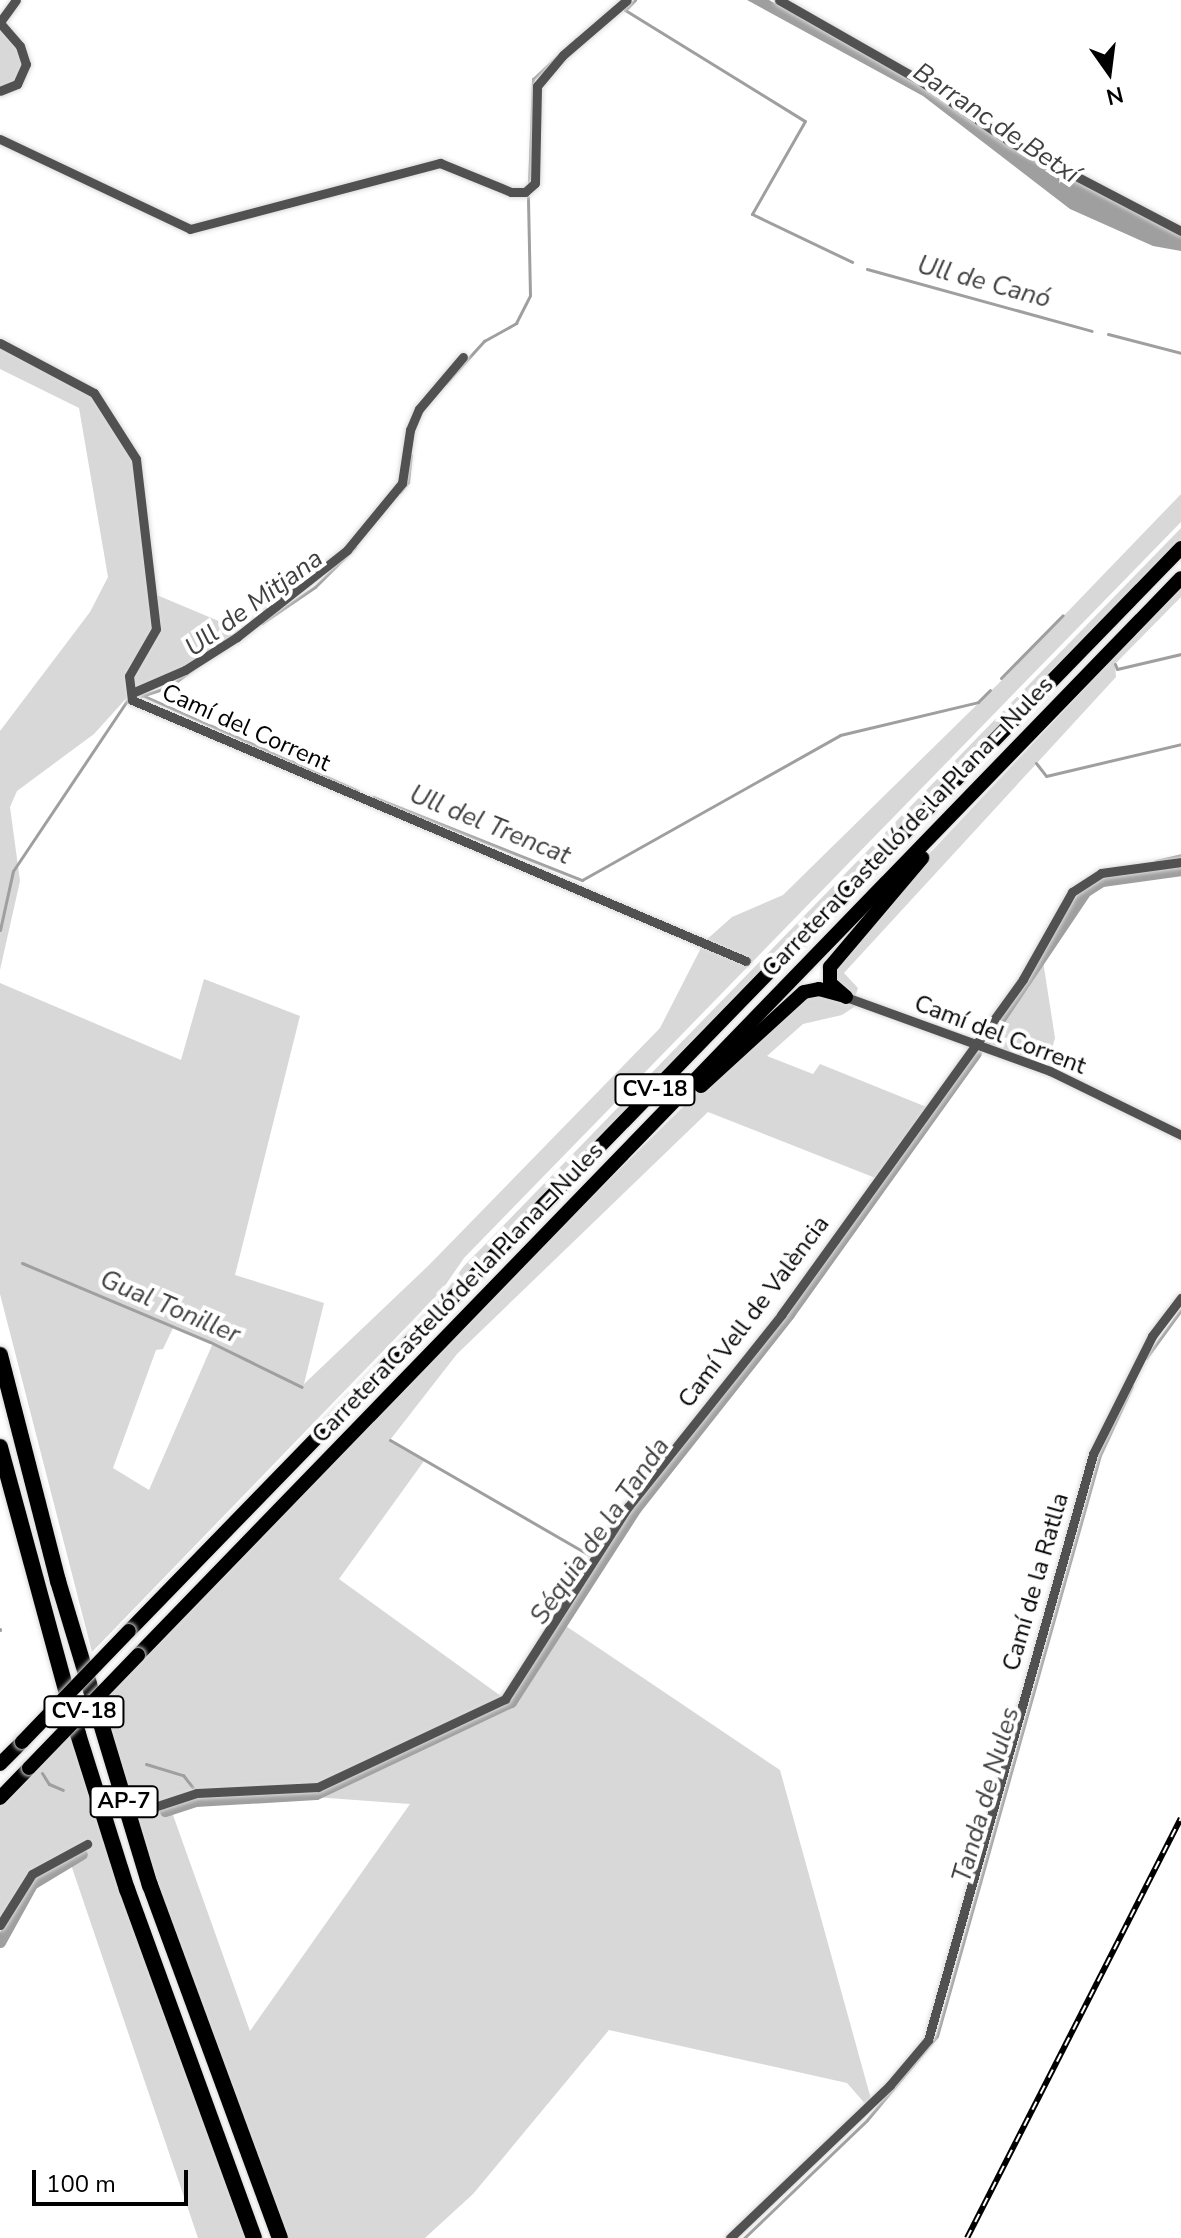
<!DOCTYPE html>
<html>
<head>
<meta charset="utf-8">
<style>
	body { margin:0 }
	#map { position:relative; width:1181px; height:2238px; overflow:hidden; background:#fff; font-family:"Nunito Sans",sans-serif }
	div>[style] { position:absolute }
	.green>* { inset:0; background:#d8d8d8 }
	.water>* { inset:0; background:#9f9f9f }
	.stream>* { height:3px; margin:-1.5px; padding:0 1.5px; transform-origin:1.5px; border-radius:1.5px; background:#9f9f9f }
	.canal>* { height:11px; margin:-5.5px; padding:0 5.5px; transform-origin:5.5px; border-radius:5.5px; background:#9f9f9f }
	.roads { filter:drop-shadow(0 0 2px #dbdbdb) drop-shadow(0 0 2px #dbdbdb) }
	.minor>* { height:9px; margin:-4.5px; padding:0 4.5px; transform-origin:4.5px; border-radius:4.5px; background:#515151 }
	.primary>* { height:14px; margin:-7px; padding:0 7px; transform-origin:7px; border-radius:7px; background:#000 }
	.motorway>* { height:16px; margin:-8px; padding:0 8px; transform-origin:8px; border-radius:8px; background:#000 }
	.rail>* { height:6px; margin-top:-3px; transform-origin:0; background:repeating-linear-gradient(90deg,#fff 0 9px,#000 0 18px); box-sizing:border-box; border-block:2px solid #000 }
	.bridges { filter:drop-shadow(0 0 2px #dbdbdb) drop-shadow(0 0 2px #dbdbdb) }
	.primary-bridge>* { height:14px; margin:-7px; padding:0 7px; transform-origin:7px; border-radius:7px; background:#000 }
	span { translate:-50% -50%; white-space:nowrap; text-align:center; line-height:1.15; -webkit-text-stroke:8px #fff; paint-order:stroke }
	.shield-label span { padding:2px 6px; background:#fff; border:2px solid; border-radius:6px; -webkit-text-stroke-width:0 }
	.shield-label { font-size:22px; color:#000; font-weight:700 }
	.street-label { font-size:24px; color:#000 }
	.water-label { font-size:26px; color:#404040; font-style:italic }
	.north { position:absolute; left:1069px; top:32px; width:80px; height:80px; -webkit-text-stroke:6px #fff; paint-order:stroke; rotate:166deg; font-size:22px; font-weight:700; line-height:32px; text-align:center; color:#000 }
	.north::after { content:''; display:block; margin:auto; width:28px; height:36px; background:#000; clip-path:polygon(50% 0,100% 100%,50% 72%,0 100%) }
	.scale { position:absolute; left:32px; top:2170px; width:156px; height:36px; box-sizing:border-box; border:4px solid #000; border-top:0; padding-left:10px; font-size:24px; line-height:28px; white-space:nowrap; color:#000; -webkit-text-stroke:6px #fff; paint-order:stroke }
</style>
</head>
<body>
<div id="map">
	<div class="green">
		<div style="clip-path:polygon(0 24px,20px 46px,23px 74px,0 90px)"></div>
		<div style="clip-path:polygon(0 344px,86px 388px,135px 459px,152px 593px,240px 630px,185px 670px,132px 692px,94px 734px,17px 791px,10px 807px,20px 881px,0 970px,0 731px,90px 612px,108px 577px,79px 408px,0 369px)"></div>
		<div style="clip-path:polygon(evenodd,1181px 494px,1181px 522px,464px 1258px,442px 1290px,92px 1652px,0 1294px,0 983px,181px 1060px,204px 979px,300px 1016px,235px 1275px,324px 1303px,304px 1384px,429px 1265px,660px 1028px,704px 942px,732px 917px,783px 895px,998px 684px,1181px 494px,174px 1326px,213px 1343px,149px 1490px,113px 1468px,156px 1350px,163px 1349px,174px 1326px)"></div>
		<div style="clip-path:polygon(1181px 528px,1181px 540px,94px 1660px,445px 1293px,463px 1267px)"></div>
		<div style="clip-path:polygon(evenodd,1181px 586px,1181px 597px,1115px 664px,1116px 677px,844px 973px,858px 988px,854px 1000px,860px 1003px,842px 1015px,803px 1024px,767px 1056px,813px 1074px,820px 1064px,929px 1108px,878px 1179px,708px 1112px,457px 1354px,390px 1440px,424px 1461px,339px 1579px,505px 1699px,557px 1620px,780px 1770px,871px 2099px,868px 2107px,847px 2083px,609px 2030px,473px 2194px,425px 2238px,287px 2238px,189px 1978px,100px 1703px,550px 1238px,769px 1022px,831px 977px,865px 926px,929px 854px,1181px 586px,304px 1790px,314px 1797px,410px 1804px,250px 2031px,168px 1801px,197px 1793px,304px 1790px)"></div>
		<div style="clip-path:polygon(1041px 948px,1055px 1038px,1046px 1069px,974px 1046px)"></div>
		<div style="clip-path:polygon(72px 1731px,152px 1978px,248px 2238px,198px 2238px,67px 1853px,31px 1873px,0 1924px,0 1805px)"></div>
	</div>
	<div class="water">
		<div style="clip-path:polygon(747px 0,769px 0,925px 89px,1004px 142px,1181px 234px,1181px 251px,1153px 246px,1070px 209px,923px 96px)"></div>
	</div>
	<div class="stream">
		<div style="left:635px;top:0;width:14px;rotate:135deg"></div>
		<div style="left:625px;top:10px;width:211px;rotate:31.7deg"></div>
		<div style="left:805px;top:121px;width:107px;rotate:119.7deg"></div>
		<div style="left:752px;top:214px;width:111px;rotate:25.6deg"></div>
		<div style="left:529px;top:184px;width:105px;rotate:-87.8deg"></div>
		<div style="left:533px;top:79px;width:59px;rotate:-42.9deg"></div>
		<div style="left:867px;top:269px;width:233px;rotate:15.4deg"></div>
		<div style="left:1108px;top:334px;width:75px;rotate:14.6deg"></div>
		<div style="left:446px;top:383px;width:57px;rotate:-47.9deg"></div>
		<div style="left:484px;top:341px;width:37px;rotate:-29deg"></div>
		<div style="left:516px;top:323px;width:31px;rotate:-63deg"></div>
		<div style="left:530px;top:295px;width:98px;rotate:-91.2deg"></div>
		<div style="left:400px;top:492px;width:13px;rotate:-51deg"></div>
		<div style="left:408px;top:482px;width:27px;rotate:-84deg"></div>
		<div style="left:262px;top:623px;width:64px;rotate:-34.2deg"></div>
		<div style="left:315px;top:587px;width:57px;rotate:-45deg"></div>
		<div style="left:1115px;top:664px;width:5px;rotate:68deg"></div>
		<div style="left:1117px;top:669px;width:66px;rotate:-13.2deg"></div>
		<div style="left:1001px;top:678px;width:88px;rotate:-45.5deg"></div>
		<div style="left:141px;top:696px;width:29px;rotate:-18deg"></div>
		<div style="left:169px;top:687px;width:30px;rotate:-37deg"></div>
		<div style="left:144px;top:696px;width:234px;rotate:23.9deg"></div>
		<div style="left:1036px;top:763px;width:16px;rotate:52deg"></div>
		<div style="left:1046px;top:776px;width:139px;rotate:-13.3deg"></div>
		<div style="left:373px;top:797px;width:225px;rotate:21.7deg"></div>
		<div style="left:582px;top:880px;width:296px;rotate:-29.3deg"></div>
		<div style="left:840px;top:735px;width:142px;rotate:-13.4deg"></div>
		<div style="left:978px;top:702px;width:17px;rotate:-45deg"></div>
		<div style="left:1156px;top:861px;width:26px;rotate:-13deg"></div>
		<div style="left:0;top:930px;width:60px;rotate:-77.6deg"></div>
		<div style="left:13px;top:871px;width:207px;rotate:-56.2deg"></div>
		<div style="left:22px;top:1263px;width:204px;rotate:22.8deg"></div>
		<div style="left:210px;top:1342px;width:102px;rotate:26.1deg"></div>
		<div style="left:1146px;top:1358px;width:59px;rotate:-53.9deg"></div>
		<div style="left:390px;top:1440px;width:230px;rotate:30deg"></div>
		<div style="left:0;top:1629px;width:1px;rotate:90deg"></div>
		<div style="left:146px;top:1764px;width:39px;rotate:17deg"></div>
		<div style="left:183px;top:1775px;width:16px;rotate:52deg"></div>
		<div style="left:42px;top:1773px;width:13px;rotate:58deg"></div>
		<div style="left:49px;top:1784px;width:15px;rotate:23deg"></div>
		<div style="left:744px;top:2238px;width:170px;rotate:-43.8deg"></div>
		<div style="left:867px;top:2120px;width:109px;rotate:-50.2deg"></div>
		<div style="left:937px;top:2036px;width:603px;rotate:-74.33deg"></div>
		<div style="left:1100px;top:1455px;width:76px;rotate:-65.1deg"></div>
	</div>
	<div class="canal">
		<div style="left:983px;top:1044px;width:184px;rotate:-56.1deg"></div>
		<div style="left:1086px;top:891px;width:19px;rotate:-32deg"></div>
		<div style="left:1102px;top:881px;width:80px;rotate:-7.9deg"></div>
		<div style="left:165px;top:1811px;width:32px;rotate:-18deg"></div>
		<div style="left:195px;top:1801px;width:121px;rotate:-3.3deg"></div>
		<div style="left:316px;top:1794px;width:216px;rotate:-25.3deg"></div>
		<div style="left:511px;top:1702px;width:231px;rotate:-57.2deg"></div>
		<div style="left:636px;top:1508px;width:247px;rotate:-51.7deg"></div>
		<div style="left:789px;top:1314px;width:321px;rotate:-54.4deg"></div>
		<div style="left:0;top:1942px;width:66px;rotate:-61.1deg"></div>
		<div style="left:32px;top:1884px;width:58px;rotate:-31deg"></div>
	</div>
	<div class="roads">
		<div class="minor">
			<div style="left:779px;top:0;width:158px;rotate:29.7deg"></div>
			<div style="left:916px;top:78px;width:112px;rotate:34.1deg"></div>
			<div style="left:1009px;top:141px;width:194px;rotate:27.6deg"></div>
			<div style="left:0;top:22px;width:27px;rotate:-54deg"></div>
			<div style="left:0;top:23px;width:30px;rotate:49deg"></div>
			<div style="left:20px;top:46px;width:19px;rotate:72deg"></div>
			<div style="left:26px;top:64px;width:22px;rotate:114deg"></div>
			<div style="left:17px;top:84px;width:18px;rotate:158deg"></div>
			<div style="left:0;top:139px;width:210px;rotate:25.3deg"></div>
			<div style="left:190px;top:229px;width:259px;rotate:-14.8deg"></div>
			<div style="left:440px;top:163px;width:77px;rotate:22.2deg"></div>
			<div style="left:511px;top:192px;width:14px"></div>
			<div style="left:525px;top:192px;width:13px;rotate:-42deg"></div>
			<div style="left:535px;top:183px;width:97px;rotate:-88.8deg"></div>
			<div style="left:537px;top:86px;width:40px;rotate:-50deg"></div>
			<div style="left:563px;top:55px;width:84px;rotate:-40.7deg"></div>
			<div style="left:0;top:343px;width:106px;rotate:28deg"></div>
			<div style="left:94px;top:393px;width:78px;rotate:57.5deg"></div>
			<div style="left:136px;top:459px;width:171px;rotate:83.3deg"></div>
			<div style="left:156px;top:629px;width:54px;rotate:119.9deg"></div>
			<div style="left:129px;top:676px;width:24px;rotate:83deg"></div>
			<div style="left:132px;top:700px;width:667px;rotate:23.03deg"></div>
			<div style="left:132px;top:693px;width:58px;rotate:-23.5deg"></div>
			<div style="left:185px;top:670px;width:62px;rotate:-32.4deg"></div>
			<div style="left:237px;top:637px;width:140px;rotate:-38.3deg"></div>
			<div style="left:347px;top:550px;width:87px;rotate:-50.6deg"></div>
			<div style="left:402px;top:483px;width:54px;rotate:-81.4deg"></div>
			<div style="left:410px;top:430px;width:23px;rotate:-67deg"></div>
			<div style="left:419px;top:409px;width:68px;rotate:-49.8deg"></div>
			<div style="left:846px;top:997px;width:217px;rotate:19.9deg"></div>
			<div style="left:1050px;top:1071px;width:146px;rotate:26deg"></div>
			<div style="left:151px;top:1808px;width:48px;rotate:-18.1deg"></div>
			<div style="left:197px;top:1793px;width:121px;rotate:-2.8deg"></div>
			<div style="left:318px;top:1787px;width:207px;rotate:-25.2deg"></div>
			<div style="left:505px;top:1699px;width:228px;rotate:-57.4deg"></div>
			<div style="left:628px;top:1507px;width:246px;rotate:-51.4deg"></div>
			<div style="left:781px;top:1315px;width:414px;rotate:-54.2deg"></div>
			<div style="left:1023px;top:979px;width:100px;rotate:-60.6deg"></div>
			<div style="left:1072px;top:892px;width:35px;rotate:-33deg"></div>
			<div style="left:1101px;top:873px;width:81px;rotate:-7.8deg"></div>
			<div style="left:0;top:1925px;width:60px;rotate:-57.9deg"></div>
			<div style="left:32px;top:1874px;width:63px;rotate:-28.6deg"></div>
			<div style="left:730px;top:2238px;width:221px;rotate:-43.7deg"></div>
			<div style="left:890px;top:2085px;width:59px;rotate:-49.8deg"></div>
			<div style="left:928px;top:2040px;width:609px;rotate:-74.27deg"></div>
			<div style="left:1093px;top:1454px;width:132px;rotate:-63.4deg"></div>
			<div style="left:1152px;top:1336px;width:48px;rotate:-52.7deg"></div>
		</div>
		<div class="primary">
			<div style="left:846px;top:997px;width:21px;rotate:-139deg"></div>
			<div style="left:830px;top:983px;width:16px;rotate:-90deg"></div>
			<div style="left:830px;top:967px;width:143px;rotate:-49.8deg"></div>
			<div style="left:701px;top:1086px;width:139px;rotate:-42.4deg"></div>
			<div style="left:804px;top:992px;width:15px;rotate:-11deg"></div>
			<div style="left:819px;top:989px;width:24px;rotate:15deg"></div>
			<div style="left:129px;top:1631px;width:1510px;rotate:-45.83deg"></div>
			<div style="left:138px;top:1655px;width:1499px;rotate:-45.92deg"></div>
			<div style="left:0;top:1764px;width:31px;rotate:-45deg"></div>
			<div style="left:0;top:1798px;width:42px;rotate:-46deg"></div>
		</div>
		<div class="motorway">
			<div style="left:0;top:1355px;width:233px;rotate:75.6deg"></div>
			<div style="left:58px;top:1581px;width:318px;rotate:73.2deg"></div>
			<div style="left:150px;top:1885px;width:376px;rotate:69.8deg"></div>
			<div style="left:0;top:1447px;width:297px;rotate:74.8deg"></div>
			<div style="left:78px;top:1734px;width:163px;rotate:72.5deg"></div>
			<div style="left:127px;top:1889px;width:371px;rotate:70deg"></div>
		</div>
	</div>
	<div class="rail">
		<div style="left:967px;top:2238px;width:471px;rotate:-63deg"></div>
	</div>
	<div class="bridges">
		<div class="primary-bridge">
			<div style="left:22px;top:1742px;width:154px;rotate:-46.1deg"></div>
			<div style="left:29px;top:1768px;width:157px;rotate:-46deg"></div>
		</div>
	</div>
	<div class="shield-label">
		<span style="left:655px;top:1090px">CV-18</span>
		<span style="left:84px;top:1712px">CV-18</span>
		<span style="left:124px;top:1802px">AP-7</span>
	</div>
	<div class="street-label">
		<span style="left:246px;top:728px;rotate:24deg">Camí del Corrent</span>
		<span style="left:908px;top:827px;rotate:-46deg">Carretera Castelló de la Plana - Nules</span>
		<span style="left:1000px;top:1035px;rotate:21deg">Camí del Corrent</span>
		<span style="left:458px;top:1293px;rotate:-46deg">Carretera Castelló de la Plana - Nules</span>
		<span style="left:754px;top:1312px;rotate:-53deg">Camí Vell de València</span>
		<span style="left:1036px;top:1582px;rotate:-74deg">Camí de la Ratlla</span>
	</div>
	<div class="water-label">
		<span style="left:996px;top:123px;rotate:34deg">Barranc de Betxí</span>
		<span style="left:984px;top:282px;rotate:15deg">Ull de Canó</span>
		<span style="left:254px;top:603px;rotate:-36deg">Ull de Mitjana</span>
		<span style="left:490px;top:825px;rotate:22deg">Ull del Trencat</span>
		<span style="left:170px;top:1307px;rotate:23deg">Gual Toniller</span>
		<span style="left:600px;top:1531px;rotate:-55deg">Séquia de la Tanda</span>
		<span style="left:986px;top:1795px;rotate:-74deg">Tanda de Nules</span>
	</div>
	<div class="north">N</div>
	<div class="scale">100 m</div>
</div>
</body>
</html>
